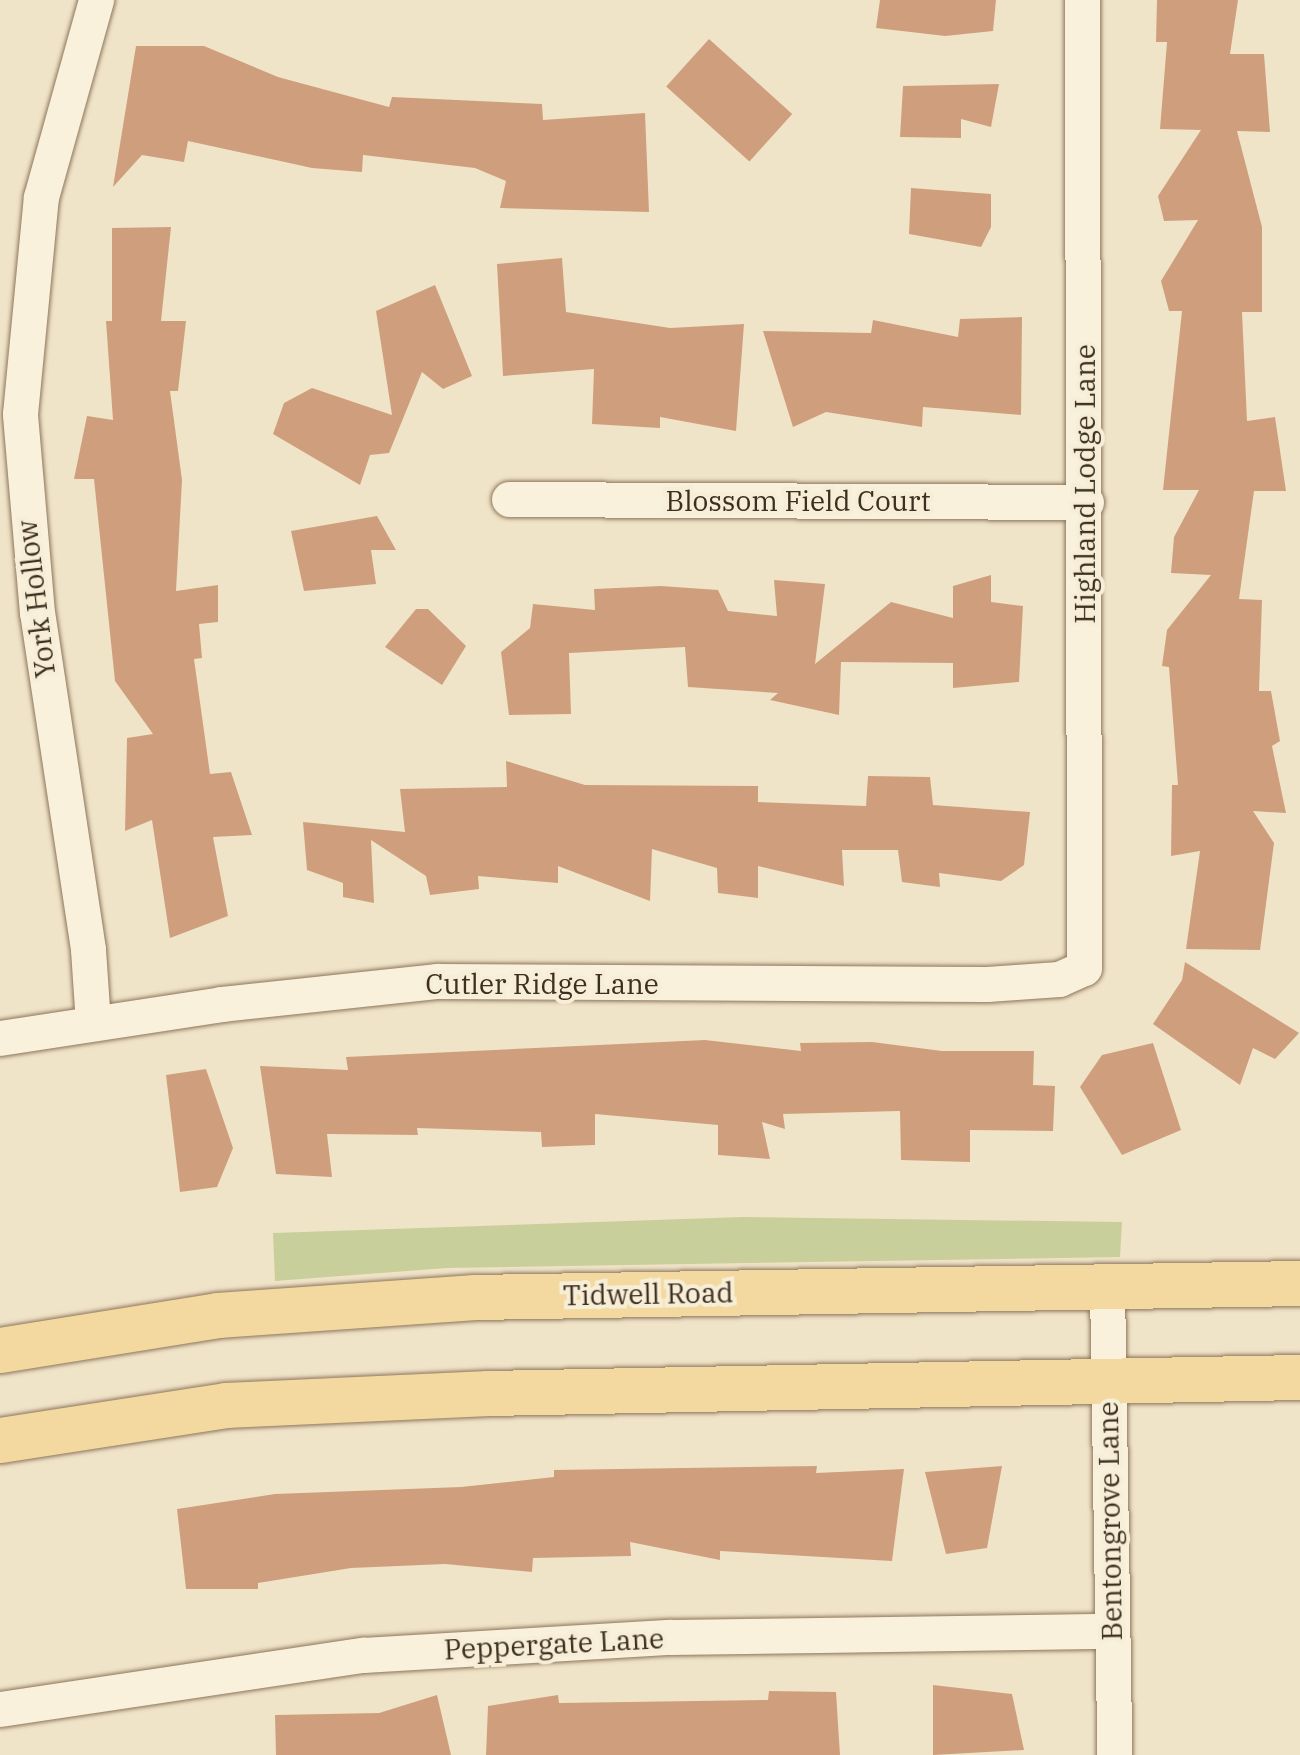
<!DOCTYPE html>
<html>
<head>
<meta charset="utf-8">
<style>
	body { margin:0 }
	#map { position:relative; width:1300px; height:1755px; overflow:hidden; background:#f0e4c8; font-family:"IBM Plex Serif",serif }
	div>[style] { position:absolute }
	.green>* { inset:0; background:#c9cf9b }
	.building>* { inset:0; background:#cf9f7d; transform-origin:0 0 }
	.roads { filter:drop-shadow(0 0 2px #8d765c) drop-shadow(0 0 2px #8d765c) }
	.minor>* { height:35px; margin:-17.5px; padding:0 17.5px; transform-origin:17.5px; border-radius:17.5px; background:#faf1dc }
	.major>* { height:45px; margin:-22.5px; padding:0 22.5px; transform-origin:22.5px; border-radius:22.5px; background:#f3d9a0 }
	span { translate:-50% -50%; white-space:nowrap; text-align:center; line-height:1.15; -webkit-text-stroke:8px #f7eed8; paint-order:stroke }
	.street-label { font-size:28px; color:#3d2e20 }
</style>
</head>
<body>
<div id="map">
	<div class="green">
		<div style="clip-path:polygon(743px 1217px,1122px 1222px,1120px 1257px,447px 1268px,275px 1281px,273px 1233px)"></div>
	</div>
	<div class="building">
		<div style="clip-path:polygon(880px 0,996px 0,993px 31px,945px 36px,876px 28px)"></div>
		<div style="clip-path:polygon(1157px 0,1238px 0,1230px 54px,1264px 54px,1270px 132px,1237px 131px,1262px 227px,1262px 312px,1242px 312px,1247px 421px,1275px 417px,1286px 491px,1254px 491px,1239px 599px,1262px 600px,1259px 691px,1271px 691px,1280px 741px,1272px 746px,1286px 813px,1253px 811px,1274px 843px,1260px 950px,1186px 949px,1200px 851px,1171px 856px,1172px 785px,1178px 785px,1169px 667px,1162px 666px,1167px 630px,1211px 575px,1171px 573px,1174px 537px,1199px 490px,1163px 490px,1182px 311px,1169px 311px,1161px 281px,1198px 220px,1164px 221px,1158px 196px,1201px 130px,1160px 129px,1167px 42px,1156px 42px)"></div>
		<div style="left:709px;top:39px;width:112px;height:64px;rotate:42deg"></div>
		<div style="clip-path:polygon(136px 46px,204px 46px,278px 77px,389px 107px,392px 97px,542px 104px,543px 120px,645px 113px,649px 212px,500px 208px,506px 181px,475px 168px,363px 155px,362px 172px,312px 168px,188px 141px,184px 162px,142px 155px,113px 187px)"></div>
		<div style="clip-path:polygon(999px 84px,991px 127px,961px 119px,961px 138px,900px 137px,903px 86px)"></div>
		<div style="clip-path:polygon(911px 188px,991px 194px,991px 227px,981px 247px,909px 234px)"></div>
		<div style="clip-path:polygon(171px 227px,161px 321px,186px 321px,178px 391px,170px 391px,182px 480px,176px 591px,218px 585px,218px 622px,199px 624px,202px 658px,194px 659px,210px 774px,231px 772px,252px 835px,213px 837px,228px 916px,170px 938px,152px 820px,125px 831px,127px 738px,153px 734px,115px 681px,94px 479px,74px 479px,87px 416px,113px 420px,106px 321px,112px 321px,112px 228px)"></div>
		<div style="clip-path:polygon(562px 258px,566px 312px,670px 328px,744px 324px,736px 431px,660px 417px,660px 428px,592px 424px,594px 369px,503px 376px,497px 264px)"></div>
		<div style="clip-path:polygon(435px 285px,472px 376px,443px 389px,422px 372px,389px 453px,370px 455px,360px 485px,273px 434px,284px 403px,312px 388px,392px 415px,376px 311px)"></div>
		<div style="clip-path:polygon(1022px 317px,1021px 415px,923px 407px,922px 427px,826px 412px,793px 427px,763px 331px,871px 333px,873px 320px,958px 337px,960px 319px)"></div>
		<div style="clip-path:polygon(377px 516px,396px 550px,371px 550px,376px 584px,304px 591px,291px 531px)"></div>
		<div style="clip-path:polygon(991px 575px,991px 602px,1023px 606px,1019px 682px,953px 688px,953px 663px,841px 662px,839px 715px,770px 700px,778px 693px,688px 687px,685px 647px,569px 653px,571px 714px,509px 715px,501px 652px,530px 628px,533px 604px,595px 610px,594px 589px,661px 586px,718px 590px,728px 611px,777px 616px,774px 580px,825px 584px,815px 664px,891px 602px,953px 618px,953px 586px)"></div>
		<div style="clip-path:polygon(416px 609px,428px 609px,466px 646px,442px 685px,385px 647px)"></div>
		<div style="clip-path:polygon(506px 761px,585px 785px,758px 786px,758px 802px,866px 806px,868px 776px,930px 777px,933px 805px,1030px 812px,1024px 865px,1001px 881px,939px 873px,940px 887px,902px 882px,898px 850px,842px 850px,844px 886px,758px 866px,758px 898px,718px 893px,717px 868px,652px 849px,650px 901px,558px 866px,558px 883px,478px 876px,479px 889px,430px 895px,426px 876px,371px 840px,374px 903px,343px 897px,343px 883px,307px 870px,303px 822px,405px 832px,400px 789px,507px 787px)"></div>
		<div style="clip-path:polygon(1185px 962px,1299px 1033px,1275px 1059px,1253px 1048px,1240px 1085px,1153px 1024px,1182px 980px)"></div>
		<div style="clip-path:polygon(705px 1040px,801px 1051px,800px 1043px,872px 1042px,942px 1051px,1034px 1051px,1033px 1085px,1055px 1086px,1053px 1131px,970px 1130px,970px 1162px,901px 1160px,900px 1111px,783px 1114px,785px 1129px,762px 1122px,770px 1159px,718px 1155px,718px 1125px,595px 1114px,595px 1145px,542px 1147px,541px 1132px,417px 1128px,418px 1135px,327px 1134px,332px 1177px,276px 1174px,260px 1066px,348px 1070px,346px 1057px)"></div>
		<div style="clip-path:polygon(1153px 1043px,1181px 1130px,1122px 1155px,1080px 1087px,1102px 1055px)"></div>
		<div style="clip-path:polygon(206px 1069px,233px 1148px,217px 1187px,180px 1192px,166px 1075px)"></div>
		<div style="clip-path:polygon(817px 1466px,816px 1473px,904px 1469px,892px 1561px,720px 1551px,720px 1560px,630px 1542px,631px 1556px,533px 1558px,532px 1572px,445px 1564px,351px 1568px,258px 1583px,258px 1589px,186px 1589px,177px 1509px,275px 1494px,461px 1487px,554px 1477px,554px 1470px)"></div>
		<div style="clip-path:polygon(1002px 1466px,987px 1548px,946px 1554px,925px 1472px)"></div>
		<div style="clip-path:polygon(933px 1685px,1012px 1694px,1024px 1750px,933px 1755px)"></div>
		<div style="clip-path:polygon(769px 1691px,836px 1692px,840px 1755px,486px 1755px,488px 1706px,558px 1695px,559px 1703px,768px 1700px)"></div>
		<div style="clip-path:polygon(437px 1695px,451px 1755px,276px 1755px,275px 1715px,379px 1713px)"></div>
	</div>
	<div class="roads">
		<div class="minor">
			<div style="left:509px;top:499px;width:577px;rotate:0.3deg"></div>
			<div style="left:93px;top:1023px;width:74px;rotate:-93.9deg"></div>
			<div style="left:88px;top:949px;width:340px;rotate:-98.6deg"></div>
			<div style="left:37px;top:613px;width:200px;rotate:-94.9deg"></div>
			<div style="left:20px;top:414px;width:218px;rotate:-84.5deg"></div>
			<div style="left:41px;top:197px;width:205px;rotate:-74.4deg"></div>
			<div style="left:0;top:1038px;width:224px;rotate:-8.7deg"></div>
			<div style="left:221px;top:1004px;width:217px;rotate:-6.1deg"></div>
			<div style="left:437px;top:981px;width:550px;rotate:0.31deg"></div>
			<div style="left:987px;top:984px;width:72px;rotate:-4deg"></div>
			<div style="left:1059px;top:979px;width:27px;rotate:-24deg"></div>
			<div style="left:1084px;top:968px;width:968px;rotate:-90.12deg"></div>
			<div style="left:1107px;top:1286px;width:469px;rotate:89.1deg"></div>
			<div style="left:0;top:1709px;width:367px;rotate:-8.5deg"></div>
			<div style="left:363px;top:1655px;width:308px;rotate:-3.4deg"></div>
			<div style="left:670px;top:1637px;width:442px;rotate:-0.8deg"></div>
		</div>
		<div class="major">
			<div style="left:0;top:1350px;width:221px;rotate:-9.1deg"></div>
			<div style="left:218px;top:1315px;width:257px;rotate:-4deg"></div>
			<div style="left:474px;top:1297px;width:826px;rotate:-0.97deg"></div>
			<div style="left:0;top:1440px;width:229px;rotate:-8.8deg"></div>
			<div style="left:226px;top:1405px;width:262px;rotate:-2.6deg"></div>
			<div style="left:488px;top:1393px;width:812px;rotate:-1.13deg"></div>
		</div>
	</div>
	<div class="street-label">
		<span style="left:1085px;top:484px;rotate:-90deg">Highland Lodge Lane</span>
		<span style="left:798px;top:501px">Blossom Field Court</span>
		<span style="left:36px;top:599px;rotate:-97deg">York Hollow</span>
		<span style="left:542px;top:984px">Cutler Ridge Lane</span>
		<span style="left:648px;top:1294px;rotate:-1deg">Tidwell Road</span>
		<span style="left:1110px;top:1521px;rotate:-91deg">Bentongrove Lane</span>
		<span style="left:554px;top:1644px;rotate:-3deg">Peppergate Lane</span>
	</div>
</div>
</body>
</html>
